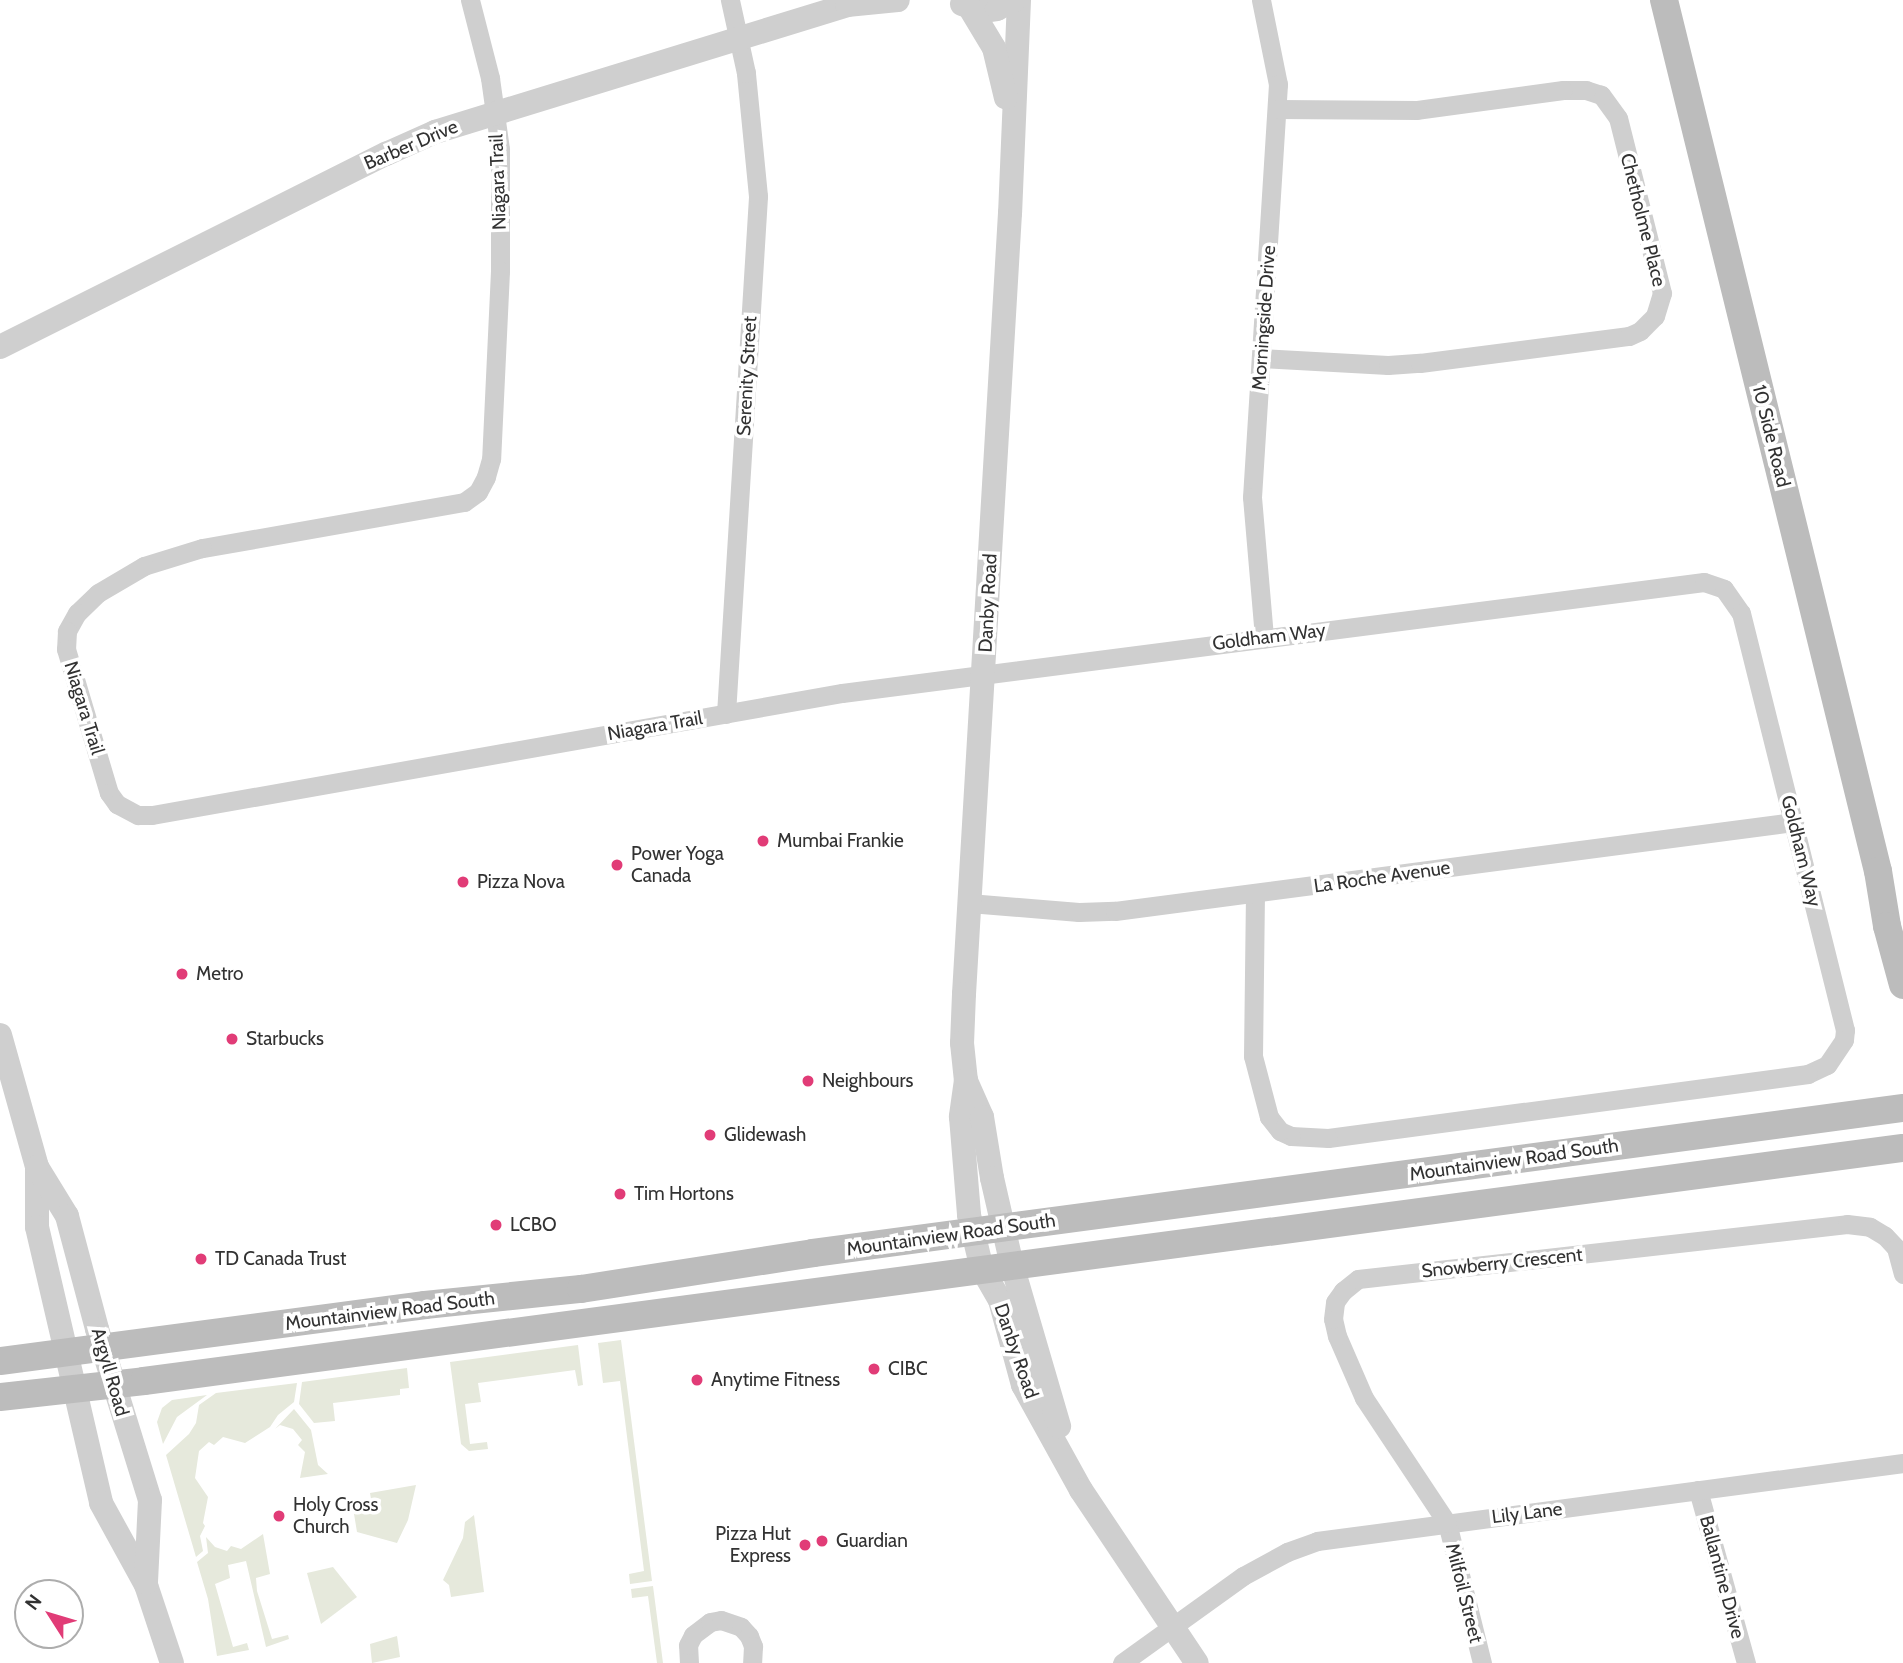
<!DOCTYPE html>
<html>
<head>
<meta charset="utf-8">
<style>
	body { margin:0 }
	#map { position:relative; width:1903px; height:1663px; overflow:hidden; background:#fff; font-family:Cabin,sans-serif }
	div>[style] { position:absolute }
	.green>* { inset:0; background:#e6e9dc }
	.minor>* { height:19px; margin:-9.5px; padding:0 9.5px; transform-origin:9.5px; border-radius:9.5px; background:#cfcfcf }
	.tertiary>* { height:24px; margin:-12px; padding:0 12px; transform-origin:12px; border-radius:12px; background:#cfcfcf }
	.secondary>* { height:28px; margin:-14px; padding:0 14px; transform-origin:14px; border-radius:14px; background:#bcbcbc }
	.dots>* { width:19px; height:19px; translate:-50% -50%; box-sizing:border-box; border:4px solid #fff; border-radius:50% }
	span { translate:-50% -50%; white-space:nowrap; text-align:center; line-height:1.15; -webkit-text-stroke:7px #fff; paint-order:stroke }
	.street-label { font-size:19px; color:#323232 }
	.poi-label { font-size:19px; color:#323232 }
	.left { translate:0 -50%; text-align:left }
	.right { translate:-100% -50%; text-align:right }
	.north { position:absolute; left:14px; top:1579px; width:70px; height:70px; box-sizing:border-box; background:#fff; border:2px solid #adadad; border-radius:50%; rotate:307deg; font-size:19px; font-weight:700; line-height:28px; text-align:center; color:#323232 }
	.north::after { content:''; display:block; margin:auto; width:24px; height:32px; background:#e13c77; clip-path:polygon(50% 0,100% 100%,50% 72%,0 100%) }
</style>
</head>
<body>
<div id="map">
	<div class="green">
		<div style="clip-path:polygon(621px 1340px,652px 1581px,630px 1584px,629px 1574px,644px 1571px,620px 1381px,603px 1383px,598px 1343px)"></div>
		<div style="clip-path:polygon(578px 1345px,583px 1385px,578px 1386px,575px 1370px,478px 1383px,481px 1402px,465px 1404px,470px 1444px,487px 1442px,488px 1449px,469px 1451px,461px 1444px,450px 1362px)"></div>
		<div style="clip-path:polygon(407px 1368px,409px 1388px,400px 1389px,400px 1395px,333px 1403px,335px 1421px,314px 1423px,299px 1404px,302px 1382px)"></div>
		<div style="clip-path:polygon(297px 1383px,294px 1402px,278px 1415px,270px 1427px,245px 1443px,223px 1437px,214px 1445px,209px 1442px,199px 1451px,195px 1478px,208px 1497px,203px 1523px,205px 1526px,200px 1536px,203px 1551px,196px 1557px,166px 1455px,189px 1434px,196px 1423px,199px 1405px,216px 1393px)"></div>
		<div style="clip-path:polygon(207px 1395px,177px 1417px,163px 1444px,157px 1422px,162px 1408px,172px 1400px)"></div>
		<div style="clip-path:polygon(294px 1409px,311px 1430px,318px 1465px,328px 1474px,300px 1478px,305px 1452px,298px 1445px,302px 1440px,293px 1429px,280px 1425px,275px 1429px)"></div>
		<div style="clip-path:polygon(416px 1485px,408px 1520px,397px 1543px,357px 1532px,353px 1508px,372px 1505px,370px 1493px)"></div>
		<div style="clip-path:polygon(474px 1515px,484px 1592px,451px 1597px,449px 1585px,443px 1580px,463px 1538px,465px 1522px)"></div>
		<div style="clip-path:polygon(263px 1534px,270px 1574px,256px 1578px,257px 1591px,272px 1639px,288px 1635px,289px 1639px,266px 1647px,246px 1561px,228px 1565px,230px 1578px,215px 1584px,233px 1647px,247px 1643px,249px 1650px,217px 1656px,208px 1599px,197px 1562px,208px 1553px,206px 1537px,215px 1547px,227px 1551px,231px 1546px,241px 1549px)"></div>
		<div style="clip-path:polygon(333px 1567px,357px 1597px,321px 1624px,307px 1573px)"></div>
		<div style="clip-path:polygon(653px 1586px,663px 1663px,657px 1663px,648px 1596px,632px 1598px,631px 1589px)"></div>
		<div style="clip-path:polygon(397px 1636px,400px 1657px,372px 1663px,370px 1644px)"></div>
	</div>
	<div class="minor">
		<div style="left:470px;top:0;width:81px;rotate:75.6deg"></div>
		<div style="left:490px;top:78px;width:72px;rotate:82deg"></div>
		<div style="left:500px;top:149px;width:122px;rotate:90deg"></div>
		<div style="left:500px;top:271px;width:188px;rotate:92.7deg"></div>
		<div style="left:491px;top:459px;width:19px;rotate:106deg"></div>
		<div style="left:486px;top:477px;width:17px;rotate:118deg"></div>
		<div style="left:478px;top:492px;width:17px;rotate:144deg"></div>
		<div style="left:464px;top:502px;width:266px;rotate:170deg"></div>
		<div style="left:202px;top:548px;width:61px;rotate:162.8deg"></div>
		<div style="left:144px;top:566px;width:53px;rotate:149.6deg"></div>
		<div style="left:98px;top:593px;width:29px;rotate:136deg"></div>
		<div style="left:77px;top:613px;width:21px;rotate:119deg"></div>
		<div style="left:67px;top:631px;width:18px;rotate:93deg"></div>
		<div style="left:66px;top:649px;width:150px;rotate:73.4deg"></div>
		<div style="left:109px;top:793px;width:14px;rotate:54deg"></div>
		<div style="left:117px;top:804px;width:24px;rotate:28deg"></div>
		<div style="left:138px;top:815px;width:14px"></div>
		<div style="left:152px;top:815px;width:701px;rotate:-10.03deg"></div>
		<div style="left:842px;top:693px;width:869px;rotate:-7.34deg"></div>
		<div style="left:1704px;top:582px;width:21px;rotate:19deg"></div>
		<div style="left:1724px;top:589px;width:29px;rotate:55deg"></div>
		<div style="left:1741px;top:613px;width:430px;rotate:76deg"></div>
		<div style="left:1845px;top:1030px;width:10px;rotate:96deg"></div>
		<div style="left:1844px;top:1040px;width:30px;rotate:124deg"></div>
		<div style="left:1827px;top:1065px;width:21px;rotate:155deg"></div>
		<div style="left:1808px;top:1074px;width:484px;rotate:172.4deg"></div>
		<div style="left:1328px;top:1138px;width:37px;rotate:-177deg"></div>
		<div style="left:1291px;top:1136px;width:12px;rotate:-156deg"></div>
		<div style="left:1280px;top:1131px;width:18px;rotate:-128deg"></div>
		<div style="left:1269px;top:1117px;width:63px;rotate:-104.7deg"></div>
		<div style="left:1253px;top:1056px;width:162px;rotate:-89.3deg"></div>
		<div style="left:1261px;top:0;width:86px;rotate:78.6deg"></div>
		<div style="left:1278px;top:84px;width:414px;rotate:93.6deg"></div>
		<div style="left:1252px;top:497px;width:142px;rotate:85.1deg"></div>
		<div style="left:1262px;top:358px;width:126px;rotate:3.2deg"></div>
		<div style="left:1388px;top:365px;width:32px;rotate:-4deg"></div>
		<div style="left:1420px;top:363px;width:211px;rotate:-7.4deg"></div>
		<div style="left:1629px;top:336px;width:12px;rotate:-24deg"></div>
		<div style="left:1640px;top:331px;width:21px;rotate:-45deg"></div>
		<div style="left:1655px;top:316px;width:24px;rotate:-73deg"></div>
		<div style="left:1662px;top:293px;width:180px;rotate:-104.1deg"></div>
		<div style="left:1618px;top:118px;width:29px;rotate:-126deg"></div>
		<div style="left:1601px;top:95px;width:16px;rotate:-162deg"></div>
		<div style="left:1586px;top:90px;width:23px;rotate:180deg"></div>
		<div style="left:1563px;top:90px;width:147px;rotate:172.2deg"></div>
		<div style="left:1417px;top:110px;width:140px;rotate:-179.6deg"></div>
		<div style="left:726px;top:714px;width:519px;rotate:-86.46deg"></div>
		<div style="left:758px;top:196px;width:124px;rotate:-95.6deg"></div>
		<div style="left:746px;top:73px;width:75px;rotate:-102.4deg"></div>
		<div style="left:969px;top:903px;width:110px;rotate:4.7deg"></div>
		<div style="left:1079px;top:912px;width:36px;rotate:-2deg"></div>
		<div style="left:1115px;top:911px;width:685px;rotate:-7.47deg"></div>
		<div style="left:1698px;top:1490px;width:180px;rotate:74.5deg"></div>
		<div style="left:689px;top:1663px;width:18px;rotate:-93deg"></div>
		<div style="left:688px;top:1645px;width:11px;rotate:-63deg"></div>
		<div style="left:693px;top:1635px;width:21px;rotate:-37deg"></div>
		<div style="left:710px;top:1622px;width:11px;rotate:-10deg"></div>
		<div style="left:721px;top:1620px;width:21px;rotate:19deg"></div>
		<div style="left:741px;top:1627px;width:12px;rotate:48deg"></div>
		<div style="left:749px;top:1636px;width:11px;rotate:68deg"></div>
		<div style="left:753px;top:1646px;width:17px;rotate:93deg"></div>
		<div style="left:1122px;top:1663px;width:149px;rotate:-35.7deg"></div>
		<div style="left:1243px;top:1576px;width:50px;rotate:-28.6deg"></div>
		<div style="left:1287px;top:1552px;width:32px;rotate:-20deg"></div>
		<div style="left:1317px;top:1541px;width:591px;rotate:-7.58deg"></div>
		<div style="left:1482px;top:1663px;width:144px;rotate:-104deg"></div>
		<div style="left:1447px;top:1523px;width:150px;rotate:-123.6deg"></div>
		<div style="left:1364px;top:1398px;width:68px;rotate:-113.5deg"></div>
		<div style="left:1337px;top:1336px;width:17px;rotate:-103deg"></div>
		<div style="left:1333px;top:1319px;width:17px;rotate:-83deg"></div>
		<div style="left:1335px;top:1302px;width:14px;rotate:-54deg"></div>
		<div style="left:1343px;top:1291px;width:19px;rotate:-39deg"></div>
		<div style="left:1358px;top:1279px;width:492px;rotate:-6.4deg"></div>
		<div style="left:1847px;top:1224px;width:23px;rotate:7deg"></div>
		<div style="left:1870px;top:1227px;width:17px;rotate:31deg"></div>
		<div style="left:1885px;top:1236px;width:16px;rotate:47deg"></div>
		<div style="left:1896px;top:1248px;width:27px;rotate:75deg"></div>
	</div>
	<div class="tertiary">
		<div style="left:1019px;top:0;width:213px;rotate:92.4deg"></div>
		<div style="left:1010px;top:213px;width:782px;rotate:93.37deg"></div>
		<div style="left:964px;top:994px;width:49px;rotate:92.3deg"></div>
		<div style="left:962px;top:1043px;width:37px;rotate:84deg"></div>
		<div style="left:966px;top:1080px;width:37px;rotate:98deg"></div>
		<div style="left:961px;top:1117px;width:98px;rotate:85.3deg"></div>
		<div style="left:969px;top:1215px;width:56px;rotate:76.5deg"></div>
		<div style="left:982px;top:1269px;width:36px;rotate:60deg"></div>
		<div style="left:1000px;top:1300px;width:88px;rotate:74.9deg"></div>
		<div style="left:1023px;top:1385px;width:120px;rotate:61.1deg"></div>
		<div style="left:1081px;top:1490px;width:208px;rotate:56.2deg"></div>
		<div style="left:962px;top:4px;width:22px;rotate:18deg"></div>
		<div style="left:983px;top:11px;width:14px;rotate:-8deg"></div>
		<div style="left:997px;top:9px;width:19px;rotate:-28deg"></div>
		<div style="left:970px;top:8px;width:47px;rotate:59deg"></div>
		<div style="left:994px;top:48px;width:51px;rotate:76.5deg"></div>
		<div style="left:0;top:347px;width:432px;rotate:-26.6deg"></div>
		<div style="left:386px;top:154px;width:54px;rotate:-24.2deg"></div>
		<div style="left:435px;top:132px;width:431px;rotate:-17.1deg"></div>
		<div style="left:847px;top:5px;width:51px;rotate:-5.6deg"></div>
		<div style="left:0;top:1035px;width:137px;rotate:74.3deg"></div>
		<div style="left:37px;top:1167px;width:60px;rotate:90deg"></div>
		<div style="left:37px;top:1227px;width:283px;rotate:76.9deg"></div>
		<div style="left:101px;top:1503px;width:94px;rotate:61.2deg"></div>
		<div style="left:146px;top:1585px;width:82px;rotate:71.6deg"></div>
		<div style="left:966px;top:1081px;width:39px;rotate:66deg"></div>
		<div style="left:982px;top:1117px;width:62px;rotate:80.7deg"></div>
		<div style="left:992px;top:1178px;width:89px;rotate:77.1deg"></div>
		<div style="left:1012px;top:1265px;width:168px;rotate:73.7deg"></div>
		<div style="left:37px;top:1167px;width:57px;rotate:58.5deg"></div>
		<div style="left:67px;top:1216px;width:117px;rotate:75.1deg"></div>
		<div style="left:97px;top:1329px;width:179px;rotate:72.8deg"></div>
		<div style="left:150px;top:1500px;width:83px;rotate:92.8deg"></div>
	</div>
	<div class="secondary">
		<div style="left:1664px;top:0;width:897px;rotate:76.2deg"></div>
		<div style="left:1878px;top:871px;width:56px;rotate:80.7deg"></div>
		<div style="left:1887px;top:926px;width:61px;rotate:74.8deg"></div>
		<div style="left:0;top:1361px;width:429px;rotate:-7.5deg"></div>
		<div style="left:425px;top:1305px;width:157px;rotate:-5.9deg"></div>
		<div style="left:581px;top:1289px;width:235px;rotate:-8.8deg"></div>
		<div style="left:813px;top:1253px;width:1100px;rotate:-7.58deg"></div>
		<div style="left:0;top:1397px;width:145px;rotate:-6.3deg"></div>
		<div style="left:144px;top:1381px;width:1774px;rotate:-7.55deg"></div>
	</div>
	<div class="dots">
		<div style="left:763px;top:841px;background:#e13c77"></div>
		<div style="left:617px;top:865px;background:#e13c77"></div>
		<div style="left:463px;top:882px;background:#e13c77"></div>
		<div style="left:182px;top:974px;background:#e13c77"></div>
		<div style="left:232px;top:1039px;background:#e13c77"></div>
		<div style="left:808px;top:1081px;background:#e13c77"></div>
		<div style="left:710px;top:1135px;background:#e13c77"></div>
		<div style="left:620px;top:1194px;background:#e13c77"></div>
		<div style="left:496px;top:1225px;background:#e13c77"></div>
		<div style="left:201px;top:1259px;background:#e13c77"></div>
		<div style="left:874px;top:1369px;background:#e13c77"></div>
		<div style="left:697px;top:1380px;background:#e13c77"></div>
		<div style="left:279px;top:1516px;background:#e13c77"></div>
		<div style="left:822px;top:1541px;background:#e13c77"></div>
		<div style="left:805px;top:1545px;background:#e13c77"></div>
	</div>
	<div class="street-label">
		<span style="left:411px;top:145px;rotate:-23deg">Barber Drive</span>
		<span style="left:498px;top:182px;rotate:-92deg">Niagara Trail</span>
		<span style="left:1643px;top:220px;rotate:76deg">Chetholme Place</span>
		<span style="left:1264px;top:318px;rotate:-86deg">Morningside Drive</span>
		<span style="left:747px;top:376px;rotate:-87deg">Serenity Street</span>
		<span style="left:1771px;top:436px;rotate:76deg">10 Side Road</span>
		<span style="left:988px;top:603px;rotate:-87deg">Danby Road</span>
		<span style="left:1269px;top:637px;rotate:-7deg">Goldham Way</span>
		<span style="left:84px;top:708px;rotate:73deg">Niagara Trail</span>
		<span style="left:655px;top:726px;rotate:-10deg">Niagara Trail</span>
		<span style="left:1801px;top:851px;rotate:76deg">Goldham Way</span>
		<span style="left:1382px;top:877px;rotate:-8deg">La Roche Avenue</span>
		<span style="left:1514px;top:1160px;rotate:-8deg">Mountainview Road South</span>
		<span style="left:951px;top:1235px;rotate:-8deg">Mountainview Road South</span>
		<span style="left:1502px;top:1263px;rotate:-6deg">Snowberry Crescent</span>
		<span style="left:390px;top:1311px;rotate:-7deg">Mountainview Road South</span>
		<span style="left:1016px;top:1351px;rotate:71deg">Danby Road</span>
		<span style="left:110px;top:1372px;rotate:74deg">Argyll Road</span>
		<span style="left:1527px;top:1513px;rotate:-7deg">Lily Lane</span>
		<span style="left:1722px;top:1577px;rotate:75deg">Ballantine Drive</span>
		<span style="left:1464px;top:1593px;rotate:76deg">Milfoil Street</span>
	</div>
	<div class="poi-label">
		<span class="left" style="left:777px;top:841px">Mumbai Frankie</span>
		<span class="left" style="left:631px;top:865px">Power Yoga<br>Canada</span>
		<span class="left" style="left:477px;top:882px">Pizza Nova</span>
		<span class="left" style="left:196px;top:974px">Metro</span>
		<span class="left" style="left:246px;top:1039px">Starbucks</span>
		<span class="left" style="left:822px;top:1081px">Neighbours</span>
		<span class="left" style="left:724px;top:1135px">Glidewash</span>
		<span class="left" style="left:634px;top:1194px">Tim Hortons</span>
		<span class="left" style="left:510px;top:1225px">LCBO</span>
		<span class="left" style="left:215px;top:1259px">TD Canada Trust</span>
		<span class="left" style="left:888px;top:1369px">CIBC</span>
		<span class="left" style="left:711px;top:1380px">Anytime Fitness</span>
		<span class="left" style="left:293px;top:1516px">Holy Cross<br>Church</span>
		<span class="right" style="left:791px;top:1545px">Pizza Hut<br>Express</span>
		<span class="left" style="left:836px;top:1541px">Guardian</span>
	</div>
	<div class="north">N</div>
</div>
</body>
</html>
